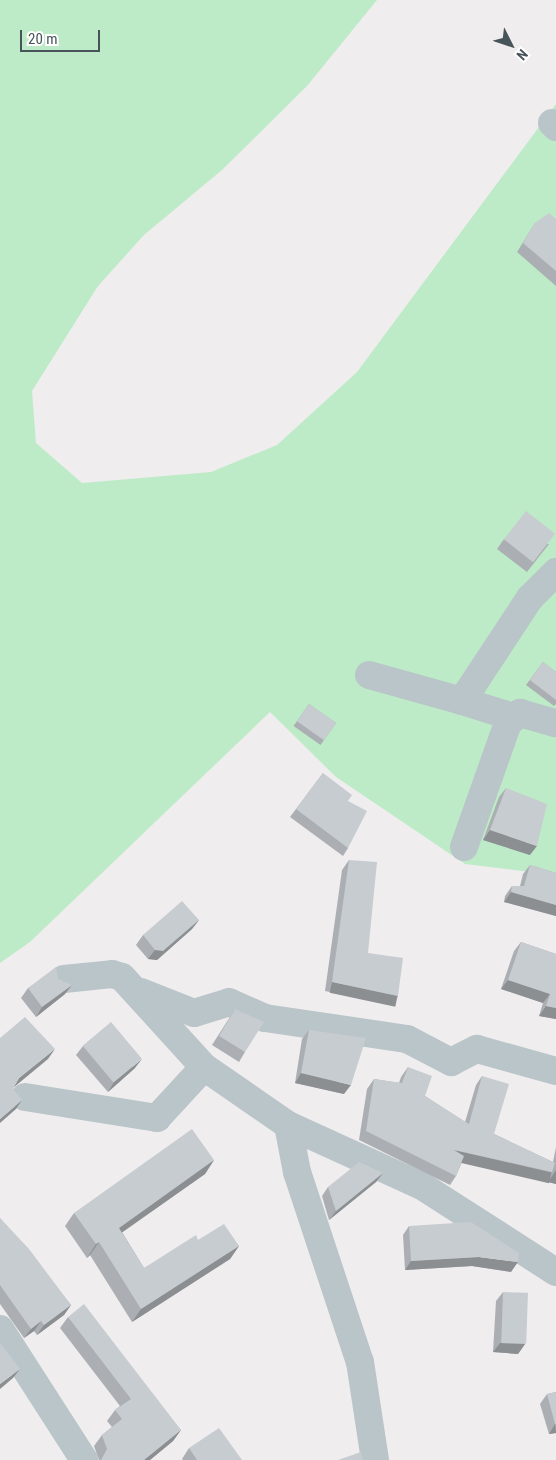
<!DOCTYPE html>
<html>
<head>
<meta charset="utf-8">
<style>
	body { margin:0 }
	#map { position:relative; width:556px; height:1460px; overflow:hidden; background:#f0edee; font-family:"Roboto Condensed",sans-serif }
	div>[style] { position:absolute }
	.green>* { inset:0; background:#beebc7 }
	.minor>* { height:28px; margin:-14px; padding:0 14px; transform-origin:14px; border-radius:14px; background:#bac5c9 }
	.wall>* { inset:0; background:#abafb3; transform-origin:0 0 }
	.shaded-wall>* { inset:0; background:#8b8f92; transform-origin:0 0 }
	.building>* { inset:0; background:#c7ccd0; transform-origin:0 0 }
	span { translate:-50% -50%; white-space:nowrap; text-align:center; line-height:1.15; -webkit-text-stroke:5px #fff; paint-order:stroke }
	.north { position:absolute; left:486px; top:20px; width:50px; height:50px; -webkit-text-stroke:4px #fff; paint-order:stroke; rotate:131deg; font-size:14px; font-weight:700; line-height:20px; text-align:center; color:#475459 }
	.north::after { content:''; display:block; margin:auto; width:18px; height:22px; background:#475459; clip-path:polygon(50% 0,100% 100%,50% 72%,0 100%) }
	.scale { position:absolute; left:20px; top:30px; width:80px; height:22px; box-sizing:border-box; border:2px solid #475459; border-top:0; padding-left:6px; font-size:15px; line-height:18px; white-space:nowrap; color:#475459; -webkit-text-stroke:4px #fff; paint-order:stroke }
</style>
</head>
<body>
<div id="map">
	<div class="green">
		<div style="clip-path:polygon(0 0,377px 0,307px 86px,222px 170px,144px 235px,98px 286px,32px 391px,36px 443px,82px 483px,211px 472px,277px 445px,357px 372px,556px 104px,556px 875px,465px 864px,336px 777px,270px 712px,30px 942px,0 963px)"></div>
	</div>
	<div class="minor">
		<div style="left:552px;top:123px;width:6px;rotate:45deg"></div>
		<div style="left:369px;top:675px;width:97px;rotate:15.6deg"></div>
		<div style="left:462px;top:701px;width:123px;rotate:-56.6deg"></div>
		<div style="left:530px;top:598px;width:37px;rotate:-45deg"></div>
		<div style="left:462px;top:701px;width:53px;rotate:17.4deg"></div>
		<div style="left:464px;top:847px;width:132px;rotate:-70.5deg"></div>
		<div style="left:508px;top:723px;width:16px;rotate:-40deg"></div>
		<div style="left:520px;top:713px;width:37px;rotate:16deg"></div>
		<div style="left:64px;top:979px;width:48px;rotate:-5.9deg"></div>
		<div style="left:112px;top:974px;width:10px;rotate:17deg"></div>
		<div style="left:122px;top:977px;width:122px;rotate:47.7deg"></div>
		<div style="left:204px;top:1067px;width:102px;rotate:34.6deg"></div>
		<div style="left:288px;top:1125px;width:147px;rotate:24.5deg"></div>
		<div style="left:422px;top:1186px;width:159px;rotate:32.7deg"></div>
		<div style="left:141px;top:992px;width:57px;rotate:21.6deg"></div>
		<div style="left:194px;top:1013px;width:37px;rotate:-17deg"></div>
		<div style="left:229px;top:1002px;width:39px;rotate:24deg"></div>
		<div style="left:265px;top:1018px;width:144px;rotate:8.4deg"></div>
		<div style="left:407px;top:1039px;width:50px;rotate:27.6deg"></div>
		<div style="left:451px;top:1062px;width:29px;rotate:-27deg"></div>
		<div style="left:477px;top:1049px;width:82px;rotate:15.6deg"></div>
		<div style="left:25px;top:1097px;width:134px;rotate:9deg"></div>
		<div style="left:157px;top:1118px;width:69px;rotate:-47.3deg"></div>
		<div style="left:288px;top:1125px;width:48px;rotate:79.2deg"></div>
		<div style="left:297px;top:1172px;width:200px;rotate:71.7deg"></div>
		<div style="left:360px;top:1362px;width:99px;rotate:81.3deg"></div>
		<div style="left:0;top:1329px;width:156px;rotate:57.3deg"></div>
	</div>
	<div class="wall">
		<div style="clip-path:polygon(556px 219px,556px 286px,517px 252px,535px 223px)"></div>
		<div style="clip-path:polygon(504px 539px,549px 544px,527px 572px,497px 549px)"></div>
		<div style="clip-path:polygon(543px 662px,556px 672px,556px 704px,554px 706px,526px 685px)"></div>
		<div style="left:309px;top:704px;width:33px;height:27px;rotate:35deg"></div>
		<div style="clip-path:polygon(323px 773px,348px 848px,343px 856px,290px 817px)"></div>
		<div style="clip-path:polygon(506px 788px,530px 855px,483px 840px,499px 797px)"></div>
		<div style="clip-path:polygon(349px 860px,368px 953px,398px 996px,391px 1005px,325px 991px,342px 870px)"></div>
		<div style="clip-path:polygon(530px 865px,556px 873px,556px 916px,504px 902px,505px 896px,512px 886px,520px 886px,523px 874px)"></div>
		<div style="clip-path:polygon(199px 920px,192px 929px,157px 960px,148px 959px,136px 945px,143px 935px)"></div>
		<div style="clip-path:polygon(521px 942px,556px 954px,556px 1019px,539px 1016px,543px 1003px,501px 989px,514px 951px)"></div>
		<div style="clip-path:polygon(58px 979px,65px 994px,36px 1017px,21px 998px,28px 988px)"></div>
		<div style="clip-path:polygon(235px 1009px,245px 1052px,239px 1062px,212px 1045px)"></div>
		<div style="clip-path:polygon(309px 1030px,344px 1094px,295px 1083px,302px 1039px)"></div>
		<div style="clip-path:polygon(83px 1046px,135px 1068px,108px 1092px,76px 1055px)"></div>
		<div style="clip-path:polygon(408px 1067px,425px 1096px,465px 1122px,476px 1085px,482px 1076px,494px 1134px,553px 1162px,556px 1147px,556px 1184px,548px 1182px,550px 1174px,545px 1181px,462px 1162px,456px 1176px,450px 1185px,359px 1140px,367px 1089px,374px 1079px,399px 1083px,401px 1077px)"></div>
		<div style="clip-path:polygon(214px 1160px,205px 1174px,122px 1232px,144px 1268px,198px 1240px,239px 1246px,230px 1259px,132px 1322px,90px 1255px,87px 1258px,65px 1226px,74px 1213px)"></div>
		<div style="clip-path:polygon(383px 1173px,376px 1182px,329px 1220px,322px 1196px,328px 1187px)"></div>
		<div style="clip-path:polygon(0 1218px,71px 1305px,64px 1315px,37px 1335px,34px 1331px,24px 1338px,0 1304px)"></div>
		<div style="clip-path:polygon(409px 1226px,511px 1272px,472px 1266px,405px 1270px,403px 1235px)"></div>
		<div style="clip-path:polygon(503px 1292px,525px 1344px,518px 1354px,493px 1352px,496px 1301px)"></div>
		<div style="clip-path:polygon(68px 1317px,181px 1430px,173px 1441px,150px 1460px,99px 1460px,94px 1446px,102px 1435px,112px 1427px,107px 1421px,115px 1410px,120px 1406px,60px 1328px)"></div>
		<div style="clip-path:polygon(556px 1392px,556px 1433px,549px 1434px,540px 1404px,547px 1394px)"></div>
		<div style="clip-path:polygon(189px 1448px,242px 1460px,183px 1460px,182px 1459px)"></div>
	</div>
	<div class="shaded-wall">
		<div style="clip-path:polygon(490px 830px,537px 846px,530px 855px,483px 840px)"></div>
		<div style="clip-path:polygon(511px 892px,556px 905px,556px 916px,504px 902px)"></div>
		<div style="clip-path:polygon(199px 920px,192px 929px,157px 960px,148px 959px,155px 950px)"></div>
		<div style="clip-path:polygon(508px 980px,550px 994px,543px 1003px,501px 989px)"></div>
		<div style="left:332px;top:982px;width:67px;height:11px;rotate:12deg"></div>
		<div style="clip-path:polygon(72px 985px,65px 994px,36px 1017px,42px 1007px)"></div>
		<div style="clip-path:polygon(546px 1006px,556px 1008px,556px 1019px,539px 1016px)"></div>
		<div style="clip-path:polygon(55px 1049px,48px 1059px,13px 1088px,19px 1078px)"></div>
		<div style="clip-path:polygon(142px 1059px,135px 1068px,108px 1092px,114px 1082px)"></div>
		<div style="clip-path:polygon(301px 1073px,351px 1085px,344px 1094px,295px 1083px)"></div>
		<div style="clip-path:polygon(22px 1100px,16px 1109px,0 1123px,0 1119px)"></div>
		<div style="left:454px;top:1150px;width:100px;height:11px;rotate:13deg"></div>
		<div style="clip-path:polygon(214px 1160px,205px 1174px,110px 1241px,119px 1228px)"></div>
		<div style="clip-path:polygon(556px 1170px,556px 1184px,548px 1182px)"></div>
		<div style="clip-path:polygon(383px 1173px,376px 1182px,329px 1220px,336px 1211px)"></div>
		<div style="clip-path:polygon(99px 1242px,90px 1255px,87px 1258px,96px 1244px)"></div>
		<div style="clip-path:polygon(239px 1246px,230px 1259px,132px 1322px,141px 1309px)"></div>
		<div style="clip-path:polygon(479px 1257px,518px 1262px,511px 1272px,472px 1266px,405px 1270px,411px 1261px)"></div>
		<div style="clip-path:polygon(71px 1305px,64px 1315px,37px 1335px,44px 1325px)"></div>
		<div style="clip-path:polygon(41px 1321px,34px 1331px,24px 1338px,31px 1329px)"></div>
		<div style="clip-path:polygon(500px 1343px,525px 1344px,518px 1354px,493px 1352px)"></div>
		<div style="clip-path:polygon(20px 1369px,13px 1378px,0 1389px,0 1384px)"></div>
		<div style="clip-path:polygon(555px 1424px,556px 1433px,549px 1434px)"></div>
		<div style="clip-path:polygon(181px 1430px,173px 1441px,150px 1460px,144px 1460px)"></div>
	</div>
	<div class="building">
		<div style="clip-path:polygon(549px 213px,556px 219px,556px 271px,523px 243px,535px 223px)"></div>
		<div style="left:526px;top:511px;width:37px;height:36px;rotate:38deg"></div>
		<div style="clip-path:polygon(543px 662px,556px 672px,556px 700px,530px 680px)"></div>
		<div style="left:309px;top:704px;width:33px;height:21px;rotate:35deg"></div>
		<div style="clip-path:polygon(323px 773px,352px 795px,348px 801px,367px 811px,348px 848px,296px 809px)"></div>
		<div style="clip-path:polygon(506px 788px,547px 804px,537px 846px,490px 830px)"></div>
		<div style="clip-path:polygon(349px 860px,377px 862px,368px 953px,403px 958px,398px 996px,332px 982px)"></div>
		<div style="clip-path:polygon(530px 865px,556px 873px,556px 905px,511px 892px,512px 886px,524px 886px)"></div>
		<div style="clip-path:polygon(182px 901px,199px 920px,163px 951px,155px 950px,143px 935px)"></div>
		<div style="clip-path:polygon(521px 942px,556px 954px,556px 1008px,546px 1006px,550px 994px,508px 980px)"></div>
		<div style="clip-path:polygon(56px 967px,58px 979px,72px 985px,42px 1007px,28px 988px)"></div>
		<div style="clip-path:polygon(235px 1009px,264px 1022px,245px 1052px,219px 1036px)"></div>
		<div style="clip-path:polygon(25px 1017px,55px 1049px,19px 1078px,13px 1089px,22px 1100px,0 1119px,0 1038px)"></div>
		<div style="left:111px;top:1022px;width:48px;height:37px;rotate:50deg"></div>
		<div style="clip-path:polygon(309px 1030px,366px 1038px,351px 1085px,301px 1073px)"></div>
		<div style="clip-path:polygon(408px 1067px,432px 1076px,425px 1096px,469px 1124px,482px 1076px,509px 1084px,494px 1134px,555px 1163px,552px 1172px,454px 1150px,464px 1156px,456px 1176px,366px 1131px,374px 1079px,402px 1083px)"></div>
		<div style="clip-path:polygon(192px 1129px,214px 1160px,119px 1228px,144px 1268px,196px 1235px,198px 1240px,224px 1224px,239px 1246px,141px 1309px,99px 1242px,96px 1244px,74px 1213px)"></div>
		<div style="clip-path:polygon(359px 1162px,383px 1173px,336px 1211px,328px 1187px)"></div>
		<div style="clip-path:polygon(0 1218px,29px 1249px,71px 1305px,44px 1325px,41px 1321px,31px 1329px,0 1285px)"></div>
		<div style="clip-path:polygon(471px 1222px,519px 1253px,518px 1262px,479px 1257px,411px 1261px,409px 1226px)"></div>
		<div style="left:503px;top:1292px;width:25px;height:51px;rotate:2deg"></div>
		<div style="clip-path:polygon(84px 1304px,181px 1430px,144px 1460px,101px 1460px,107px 1449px,102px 1435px,122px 1419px,115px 1410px,131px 1399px,68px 1317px)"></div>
		<div style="clip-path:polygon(0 1343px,20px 1369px,0 1384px)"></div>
		<div style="clip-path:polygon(556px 1392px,556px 1424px,555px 1424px,547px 1394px)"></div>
		<div style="clip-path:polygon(219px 1428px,242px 1460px,197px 1460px,189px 1448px)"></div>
		<div style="clip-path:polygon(361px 1452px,363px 1460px,338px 1460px)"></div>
	</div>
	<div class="north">N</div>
	<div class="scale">20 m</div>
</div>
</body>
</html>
